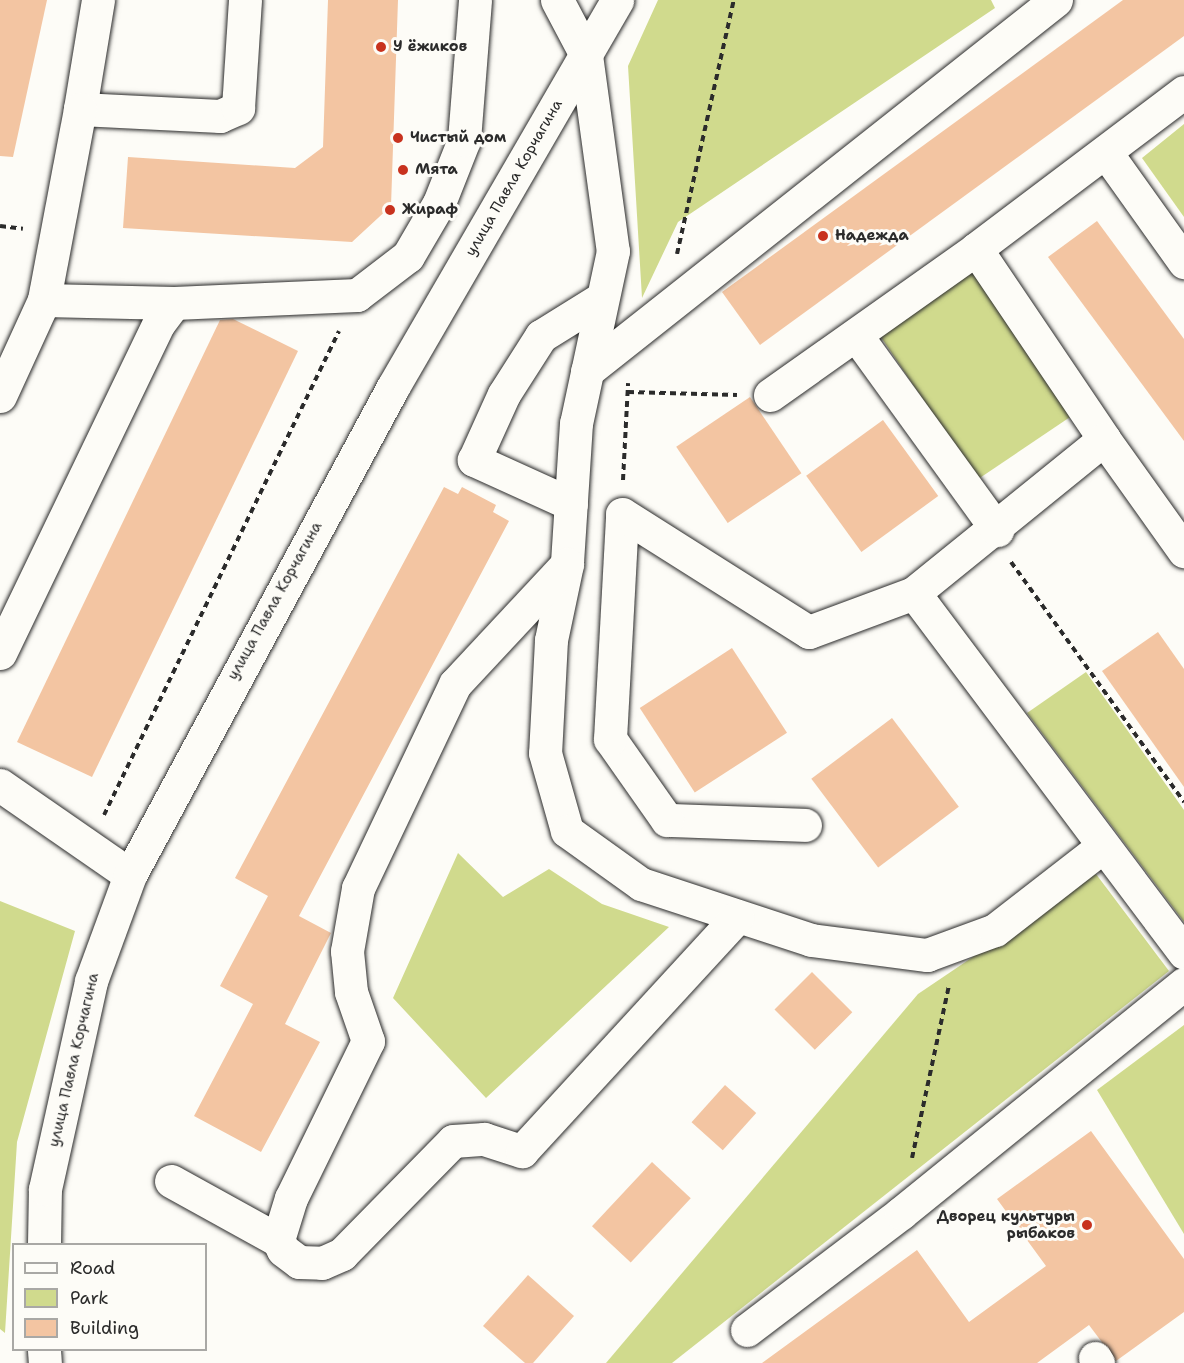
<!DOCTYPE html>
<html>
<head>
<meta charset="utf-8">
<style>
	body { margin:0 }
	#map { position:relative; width:1184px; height:1363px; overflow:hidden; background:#fdfcf7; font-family:"Shantell Sans",sans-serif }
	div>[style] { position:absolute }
	.green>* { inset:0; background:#d0da8d; transform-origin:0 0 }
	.building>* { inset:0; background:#f3c5a2; transform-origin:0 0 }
	.path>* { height:4px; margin-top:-2px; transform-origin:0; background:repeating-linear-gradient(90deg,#2b2b2b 0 6px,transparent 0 10.5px) }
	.roads { filter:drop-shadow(0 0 2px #2b2b2b) drop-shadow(0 0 2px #2b2b2b) }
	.minor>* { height:33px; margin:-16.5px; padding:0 16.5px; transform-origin:16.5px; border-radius:16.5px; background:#fdfcf7 }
	.dots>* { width:16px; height:16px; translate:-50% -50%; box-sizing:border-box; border:3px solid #fdfcf7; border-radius:50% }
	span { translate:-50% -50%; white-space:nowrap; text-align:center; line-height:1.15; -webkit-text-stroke:6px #fdfcf7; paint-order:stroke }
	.poi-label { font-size:15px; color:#2b2b2b; font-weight:700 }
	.left { translate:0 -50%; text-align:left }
	.right { translate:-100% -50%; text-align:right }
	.street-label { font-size:15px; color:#2b2b2b }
	.legend { position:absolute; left:12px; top:1243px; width:195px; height:108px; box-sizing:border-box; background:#fdfcf7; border:2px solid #a9a8a5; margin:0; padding:8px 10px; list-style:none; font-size:18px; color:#2b2b2b }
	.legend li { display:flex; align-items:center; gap:12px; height:30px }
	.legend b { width:30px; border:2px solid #a9a8a5 }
</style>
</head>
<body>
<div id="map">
	<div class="green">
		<div style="clip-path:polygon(658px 0,991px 0,995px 8px,678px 222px,642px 298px,628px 66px)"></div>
		<div style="clip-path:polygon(1184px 124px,1184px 217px,1142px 158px)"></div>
		<div style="left:976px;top:267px;width:177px;height:118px;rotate:56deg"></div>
		<div style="clip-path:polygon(1086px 672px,1184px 810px,1184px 922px,1027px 713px)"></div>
		<div style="clip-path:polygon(458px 853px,503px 897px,549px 869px,602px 904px,669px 927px,486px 1098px,393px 998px)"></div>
		<div style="clip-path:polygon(1096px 874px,1169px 971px,672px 1363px,606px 1363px,918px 994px)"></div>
		<div style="clip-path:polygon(0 901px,75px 931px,17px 1142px,5px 1333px,0 1329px)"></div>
		<div style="clip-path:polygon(1184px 1025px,1184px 1234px,1097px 1090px)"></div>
	</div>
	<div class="building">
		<div style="clip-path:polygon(0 0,47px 0,13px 157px,0 156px)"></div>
		<div style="clip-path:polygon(328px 0,398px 0,391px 206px,352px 242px,123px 228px,128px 157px,295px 168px,323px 147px)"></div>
		<div style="clip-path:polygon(1123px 0,1184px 0,1184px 36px,760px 345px,722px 292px)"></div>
		<div style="clip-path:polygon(1097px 221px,1184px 339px,1184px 441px,1048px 257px)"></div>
		<div style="clip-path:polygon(233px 319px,298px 351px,92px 777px,17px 742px,220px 320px)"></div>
		<div style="left:750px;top:397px;width:92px;height:89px;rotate:56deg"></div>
		<div style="left:883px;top:420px;width:94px;height:95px;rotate:54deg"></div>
		<div style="clip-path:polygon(444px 487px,458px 494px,462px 487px,496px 505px,493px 512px,509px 521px,299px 916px,331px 933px,285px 1024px,320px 1042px,261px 1152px,194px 1116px,253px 1004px,220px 986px,268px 896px,235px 878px)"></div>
		<div style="clip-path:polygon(1158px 632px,1184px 669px,1184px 787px,1102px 671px)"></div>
		<div style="left:732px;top:648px;width:101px;height:110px;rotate:57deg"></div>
		<div style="left:892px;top:718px;width:111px;height:101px;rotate:53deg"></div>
		<div style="left:812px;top:972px;width:57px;height:53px;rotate:45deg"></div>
		<div style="left:725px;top:1085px;width:42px;height:50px;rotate:42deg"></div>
		<div style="clip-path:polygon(1091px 1131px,1184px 1259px,1184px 1312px,1116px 1361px,1089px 1325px,1037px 1363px,762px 1363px,917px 1250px,969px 1322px,1046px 1266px,997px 1199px)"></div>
		<div style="left:652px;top:1162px;width:53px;height:88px;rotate:43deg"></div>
		<div style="clip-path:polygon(528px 1275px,574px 1316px,533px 1363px,525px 1363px,483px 1326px)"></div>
	</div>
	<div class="path">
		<div style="left:0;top:226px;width:23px;rotate:7deg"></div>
		<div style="left:677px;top:254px;width:260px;rotate:-77.4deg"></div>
		<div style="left:628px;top:392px;width:109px;rotate:1.6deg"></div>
		<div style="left:623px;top:480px;width:97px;rotate:-87deg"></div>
		<div style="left:1011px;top:562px;width:296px;rotate:54.2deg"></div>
		<div style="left:104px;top:815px;width:538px;rotate:-64.1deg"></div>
		<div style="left:912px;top:1158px;width:176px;rotate:-77.9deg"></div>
	</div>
	<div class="roads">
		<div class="minor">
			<div style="left:98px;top:0;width:110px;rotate:99.4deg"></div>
			<div style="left:80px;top:109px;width:140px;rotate:2.9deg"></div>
			<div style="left:220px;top:116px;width:20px;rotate:-24deg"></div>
			<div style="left:238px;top:108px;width:108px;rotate:-86.3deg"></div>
			<div style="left:557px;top:0;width:62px;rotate:62.2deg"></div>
			<div style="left:586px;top:55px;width:198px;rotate:82.2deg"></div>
			<div style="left:613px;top:251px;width:176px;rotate:102.1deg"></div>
			<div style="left:576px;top:423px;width:141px;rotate:93.7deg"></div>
			<div style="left:567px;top:564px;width:78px;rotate:101.9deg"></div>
			<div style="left:551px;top:640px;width:113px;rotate:93deg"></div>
			<div style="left:545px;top:753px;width:81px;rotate:74.2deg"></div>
			<div style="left:567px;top:831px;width:91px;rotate:35.6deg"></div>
			<div style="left:641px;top:884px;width:179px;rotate:18.2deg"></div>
			<div style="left:811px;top:940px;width:117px;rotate:7.4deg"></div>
			<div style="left:927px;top:955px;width:72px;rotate:-20.2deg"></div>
			<div style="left:995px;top:930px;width:135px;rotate:-37.8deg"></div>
			<div style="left:1184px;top:92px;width:261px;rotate:143deg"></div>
			<div style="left:976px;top:249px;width:229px;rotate:56deg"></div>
			<div style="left:1104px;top:439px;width:245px;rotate:141deg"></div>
			<div style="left:914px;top:593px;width:450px;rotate:53.1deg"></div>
			<div style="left:80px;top:109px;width:194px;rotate:100.7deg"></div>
			<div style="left:44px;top:300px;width:130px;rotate:1.3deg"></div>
			<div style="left:174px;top:303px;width:183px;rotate:-2.5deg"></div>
			<div style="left:357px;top:295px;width:64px;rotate:-37.4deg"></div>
			<div style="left:408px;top:256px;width:61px;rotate:-59.7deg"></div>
			<div style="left:439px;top:203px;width:68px;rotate:-68.4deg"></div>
			<div style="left:464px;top:140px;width:140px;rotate:-85.5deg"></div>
			<div style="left:1107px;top:154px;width:133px;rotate:54.5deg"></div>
			<div style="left:856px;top:335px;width:241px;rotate:54.1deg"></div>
			<div style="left:587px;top:371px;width:598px;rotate:-38.35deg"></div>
			<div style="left:770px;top:395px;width:252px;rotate:-35.3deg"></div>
			<div style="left:0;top:396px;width:106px;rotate:-65.4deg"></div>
			<div style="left:1104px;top:439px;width:138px;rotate:54.5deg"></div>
			<div style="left:571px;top:504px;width:107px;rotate:-155.6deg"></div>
			<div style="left:474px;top:460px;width:72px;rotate:-65.6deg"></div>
			<div style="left:504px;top:394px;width:69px;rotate:-57.5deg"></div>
			<div style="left:541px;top:336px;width:72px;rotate:-31.9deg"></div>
			<div style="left:567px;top:564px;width:164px;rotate:133deg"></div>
			<div style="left:455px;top:684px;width:226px;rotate:115.4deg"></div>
			<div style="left:358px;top:888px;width:64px;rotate:99.9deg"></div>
			<div style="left:347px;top:951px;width:41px;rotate:84.4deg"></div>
			<div style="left:351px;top:992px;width:52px;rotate:70.9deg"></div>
			<div style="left:368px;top:1041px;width:175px;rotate:116.1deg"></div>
			<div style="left:291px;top:1198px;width:44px;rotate:107.2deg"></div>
			<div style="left:278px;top:1240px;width:11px;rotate:63deg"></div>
			<div style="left:283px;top:1250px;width:20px;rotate:37deg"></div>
			<div style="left:299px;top:1262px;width:23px;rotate:2deg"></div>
			<div style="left:322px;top:1263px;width:22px;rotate:-24deg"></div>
			<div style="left:342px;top:1254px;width:158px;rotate:-45.5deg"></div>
			<div style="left:453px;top:1141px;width:31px;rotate:-4deg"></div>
			<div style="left:484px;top:1139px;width:40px;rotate:18deg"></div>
			<div style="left:522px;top:1151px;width:318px;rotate:-47.4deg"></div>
			<div style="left:0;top:653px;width:366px;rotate:-64.3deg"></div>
			<div style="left:159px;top:323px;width:25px;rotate:-53deg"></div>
			<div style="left:0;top:785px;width:158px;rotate:34.7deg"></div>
			<div style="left:805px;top:825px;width:138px;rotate:-177.9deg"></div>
			<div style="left:667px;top:820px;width:99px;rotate:-125.1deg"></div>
			<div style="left:610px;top:739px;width:225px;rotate:-86.9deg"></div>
			<div style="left:622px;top:514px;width:221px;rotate:32.3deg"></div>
			<div style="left:809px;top:632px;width:112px;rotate:-20.4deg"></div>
			<div style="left:171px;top:1181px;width:122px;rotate:28.9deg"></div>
			<div style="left:44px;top:1244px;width:55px;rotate:-89deg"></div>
			<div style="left:45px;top:1189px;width:213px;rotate:-77.5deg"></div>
			<div style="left:91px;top:981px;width:113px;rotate:-69.8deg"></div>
			<div style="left:130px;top:875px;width:554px;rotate:-61.68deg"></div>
			<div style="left:393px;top:387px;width:447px;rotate:-59.9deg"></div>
			<div style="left:747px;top:1330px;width:193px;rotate:-37.2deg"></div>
			<div style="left:901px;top:1213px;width:364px;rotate:-39deg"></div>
			<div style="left:44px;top:1350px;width:13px;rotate:86deg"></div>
			<div style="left:1095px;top:1358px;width:6px;rotate:59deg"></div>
		</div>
	</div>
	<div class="dots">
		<div style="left:381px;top:47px;background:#c8321e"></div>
		<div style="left:398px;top:138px;background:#c8321e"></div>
		<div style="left:403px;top:170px;background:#c8321e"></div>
		<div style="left:390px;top:210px;background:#c8321e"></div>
		<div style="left:823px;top:236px;background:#c8321e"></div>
		<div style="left:1087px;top:1225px;background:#c8321e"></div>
	</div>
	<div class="poi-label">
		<span class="left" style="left:393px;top:47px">У ёжиков</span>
		<span class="left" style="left:410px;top:138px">Чистый дом</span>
		<span class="left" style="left:415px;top:170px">Мята</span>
		<span class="left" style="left:402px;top:210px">Жираф</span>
		<span class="left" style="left:835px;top:236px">Надежда</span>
		<span class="right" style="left:1075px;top:1225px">Дворец культуры<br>рыбаков</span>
	</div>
	<div class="street-label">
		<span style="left:514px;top:178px;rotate:-60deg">улица Павла Корчагина</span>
		<span style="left:275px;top:601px;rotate:-61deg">улица Павла Корчагина</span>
		<span style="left:74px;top:1060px;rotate:-77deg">улица Павла Корчагина</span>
	</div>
	<ul class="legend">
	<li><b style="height:8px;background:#fdfcf7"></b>Road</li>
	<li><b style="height:16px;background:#d0da8d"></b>Park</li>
	<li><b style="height:16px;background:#f3c5a2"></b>Building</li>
	</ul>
</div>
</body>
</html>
